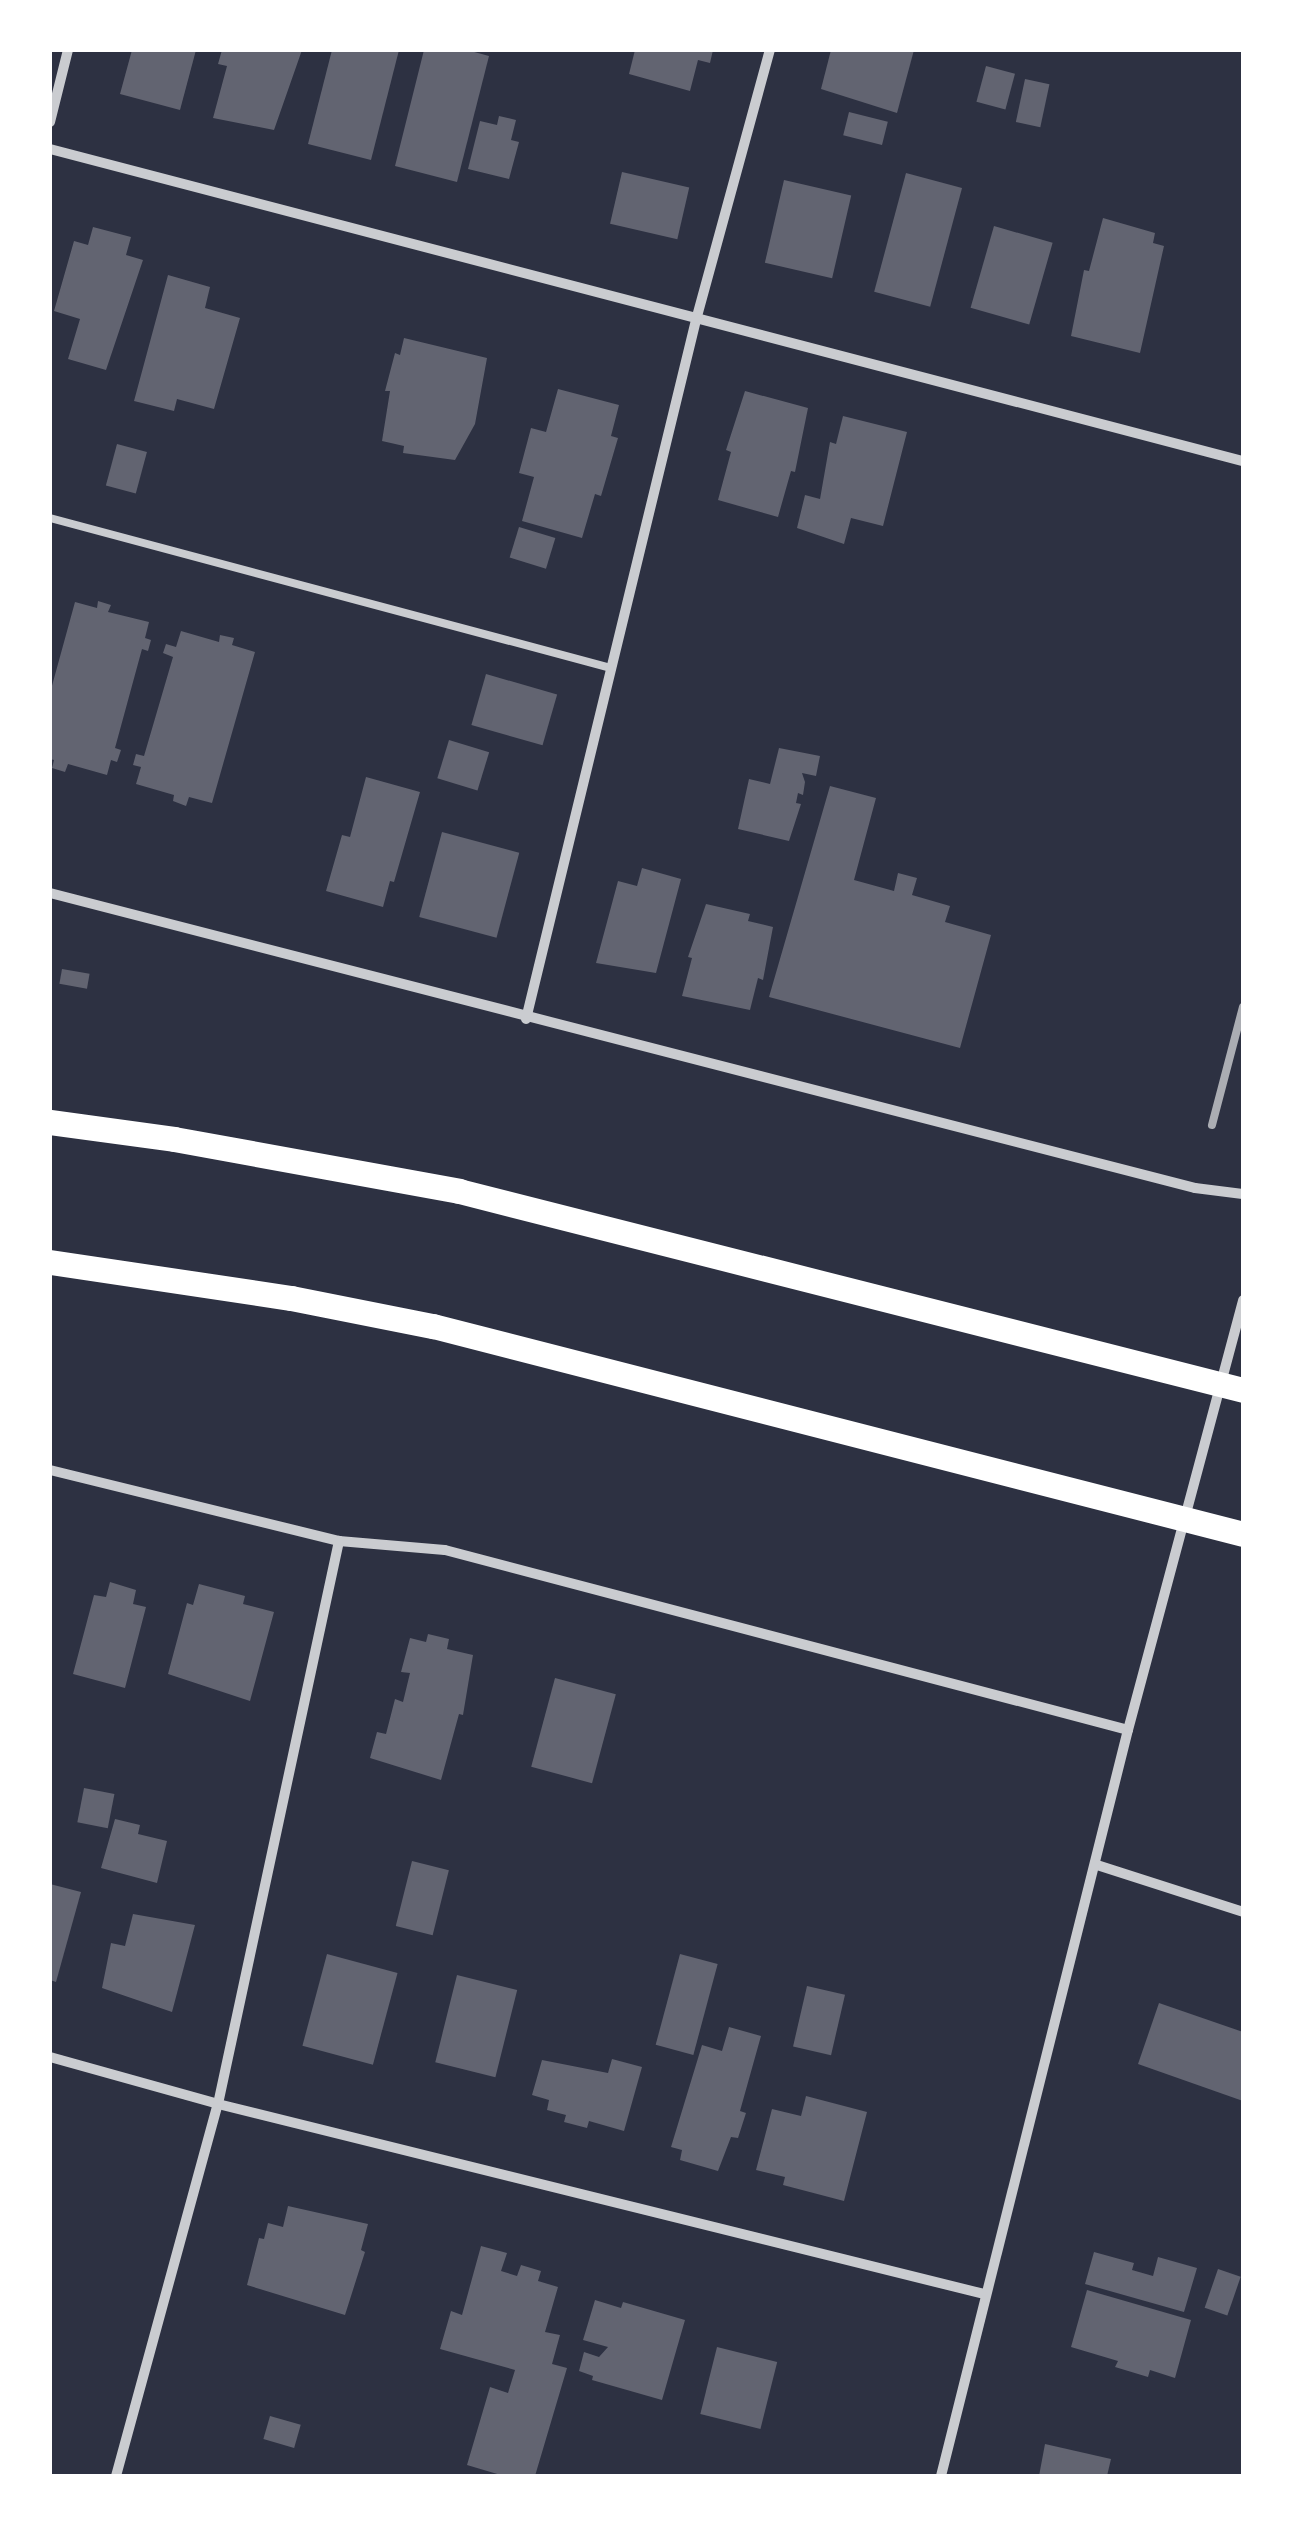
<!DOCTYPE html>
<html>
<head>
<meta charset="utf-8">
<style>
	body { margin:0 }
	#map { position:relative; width:1293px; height:2526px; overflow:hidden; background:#2d3142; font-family:Overpass,sans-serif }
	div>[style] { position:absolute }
	.building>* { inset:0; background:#626471; transform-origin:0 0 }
	.service>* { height:8px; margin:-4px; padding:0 4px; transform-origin:4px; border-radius:4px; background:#caccd0 }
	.minor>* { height:10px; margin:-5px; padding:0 5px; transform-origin:5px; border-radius:5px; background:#caccd0 }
	.primary>* { height:25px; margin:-12.5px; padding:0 12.5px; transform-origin:12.5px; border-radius:12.5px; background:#fff }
	.rail>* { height:8px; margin:-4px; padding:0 4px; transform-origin:4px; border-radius:4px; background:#abadb3 }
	span { translate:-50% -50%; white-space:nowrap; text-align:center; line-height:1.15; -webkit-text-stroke:10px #fff; paint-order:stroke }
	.frame { position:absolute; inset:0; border:52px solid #fff; pointer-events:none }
</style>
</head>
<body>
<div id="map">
	<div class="building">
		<div style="clip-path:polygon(132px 50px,196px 50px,180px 110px,120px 94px)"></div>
		<div style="clip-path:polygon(222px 50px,302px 50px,274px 130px,213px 118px,227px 66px,218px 64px)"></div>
		<div style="clip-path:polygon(332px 50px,399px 50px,371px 160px,308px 144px)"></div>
		<div style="clip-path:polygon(424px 50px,467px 50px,489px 56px,457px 182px,395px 166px)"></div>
		<div style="clip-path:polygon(635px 50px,713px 50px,710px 63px,698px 60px,690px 91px,629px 74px)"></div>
		<div style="clip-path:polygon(831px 50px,914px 50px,897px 113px,821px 89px)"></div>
		<div style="left:986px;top:66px;width:30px;height:37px;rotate:15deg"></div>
		<div style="left:1025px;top:79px;width:25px;height:44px;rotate:12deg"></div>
		<div style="left:849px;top:112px;width:40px;height:24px;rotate:14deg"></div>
		<div style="clip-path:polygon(499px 116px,516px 120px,511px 140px,519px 142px,509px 179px,468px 169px,480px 121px,497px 125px)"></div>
		<div style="left:622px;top:172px;width:69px;height:53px;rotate:13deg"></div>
		<div style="left:906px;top:173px;width:58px;height:123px;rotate:15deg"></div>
		<div style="left:784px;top:180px;width:69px;height:85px;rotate:13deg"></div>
		<div style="clip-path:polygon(1103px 218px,1155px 233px,1153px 243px,1164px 246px,1140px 353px,1071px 336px,1084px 270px,1089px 271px)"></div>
		<div style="left:994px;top:226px;width:61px;height:85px;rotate:16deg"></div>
		<div style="clip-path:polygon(93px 227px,131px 237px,126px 255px,143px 260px,106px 370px,68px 359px,80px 319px,54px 311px,74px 241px,88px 245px)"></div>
		<div style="clip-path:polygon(168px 275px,210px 287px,205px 308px,240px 318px,214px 409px,177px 399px,174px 411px,134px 401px)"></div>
		<div style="clip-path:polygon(404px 338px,487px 358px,475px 424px,455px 460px,403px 453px,404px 446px,382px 441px,390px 391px,385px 391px,395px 353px,400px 355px)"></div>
		<div style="clip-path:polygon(558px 389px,619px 405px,611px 436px,618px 438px,601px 496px,595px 494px,582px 538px,522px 521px,534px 477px,519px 473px,531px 428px,546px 432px)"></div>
		<div style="clip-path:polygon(745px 391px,808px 408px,795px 472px,791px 471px,778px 517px,718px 500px,731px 452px,726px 450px)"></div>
		<div style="clip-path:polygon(843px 416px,907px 432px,883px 526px,851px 518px,844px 544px,797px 528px,805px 495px,820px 499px,830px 442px,836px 444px)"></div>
		<div style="left:117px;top:444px;width:31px;height:43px;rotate:15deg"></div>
		<div style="left:519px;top:527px;width:38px;height:32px;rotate:17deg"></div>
		<div style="clip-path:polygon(98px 601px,111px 605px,108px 612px,149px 622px,145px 638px,151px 640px,148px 651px,142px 649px,115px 748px,121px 750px,117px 762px,111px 760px,107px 775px,68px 764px,65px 772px,52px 768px,54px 760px,50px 759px,50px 693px,75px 602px,97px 608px)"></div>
		<div style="clip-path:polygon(181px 631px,219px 642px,220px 635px,234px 638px,232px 645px,255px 652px,212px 803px,189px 797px,186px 806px,173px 801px,174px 795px,136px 784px,141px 767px,133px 765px,136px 754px,144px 756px,173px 657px,163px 653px,166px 644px,176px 647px)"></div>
		<div style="left:486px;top:674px;width:74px;height:53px;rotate:16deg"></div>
		<div style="left:449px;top:740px;width:42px;height:40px;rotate:17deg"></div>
		<div style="clip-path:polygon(779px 748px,820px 756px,816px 776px,802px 773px,805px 782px,803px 795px,798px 793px,796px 803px,801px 804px,789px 841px,738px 829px,749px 779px,770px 784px)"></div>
		<div style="clip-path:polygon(366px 777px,420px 792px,394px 882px,390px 881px,383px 907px,326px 891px,342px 835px,350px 837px)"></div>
		<div style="clip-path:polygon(830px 786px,876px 798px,854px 880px,894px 891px,898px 873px,917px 878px,912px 895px,950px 906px,945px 922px,991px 935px,960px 1048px,769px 997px)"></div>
		<div style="left:442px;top:832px;width:80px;height:88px;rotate:15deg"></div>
		<div style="clip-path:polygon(642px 868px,681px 879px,656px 973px,596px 963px,618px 881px,637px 886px)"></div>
		<div style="clip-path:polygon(706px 904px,750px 914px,748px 921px,773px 927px,763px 980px,758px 978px,750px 1010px,682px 996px,692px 958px,688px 957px)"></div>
		<div style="left:62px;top:969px;width:28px;height:15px;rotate:10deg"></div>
		<div style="clip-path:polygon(110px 1582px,136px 1590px,133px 1604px,146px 1607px,125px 1688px,73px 1674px,94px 1595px,106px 1597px)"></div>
		<div style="clip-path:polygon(199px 1584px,245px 1596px,243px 1604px,274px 1612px,250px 1701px,168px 1674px,187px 1603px,193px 1605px)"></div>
		<div style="clip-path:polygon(428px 1634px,449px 1639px,447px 1649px,473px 1655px,463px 1715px,459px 1714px,441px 1780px,370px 1758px,377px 1732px,386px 1734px,395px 1699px,403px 1702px,410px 1673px,401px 1672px,410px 1638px,426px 1642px)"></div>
		<div style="left:555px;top:1678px;width:63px;height:92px;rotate:15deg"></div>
		<div style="left:84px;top:1788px;width:31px;height:35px;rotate:11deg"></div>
		<div style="clip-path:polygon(115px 1819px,140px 1825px,138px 1834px,167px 1841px,157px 1883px,101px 1868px)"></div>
		<div style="left:412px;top:1861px;width:38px;height:67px;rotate:14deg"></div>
		<div style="clip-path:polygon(50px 1884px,81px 1892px,56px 1982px,50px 1980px)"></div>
		<div style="clip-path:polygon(133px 1914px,195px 1925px,172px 2012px,102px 1988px,111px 1943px,125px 1946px)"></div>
		<div style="left:327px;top:1954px;width:73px;height:95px;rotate:15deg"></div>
		<div style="left:680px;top:1954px;width:39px;height:94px;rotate:15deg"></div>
		<div style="left:457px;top:1975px;width:62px;height:90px;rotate:14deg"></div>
		<div style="left:807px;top:1986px;width:39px;height:62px;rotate:13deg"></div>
		<div style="clip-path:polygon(1159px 2003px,1243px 2032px,1243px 2101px,1138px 2064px)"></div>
		<div style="clip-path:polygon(729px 2027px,761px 2036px,740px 2111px,746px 2113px,738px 2138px,731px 2137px,718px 2171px,680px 2160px,682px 2150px,671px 2147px,702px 2045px,722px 2051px)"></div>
		<div style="clip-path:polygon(612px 2059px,642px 2067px,624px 2131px,589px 2121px,587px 2128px,564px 2122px,566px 2115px,547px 2110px,549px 2100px,532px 2095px,542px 2060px,608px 2073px)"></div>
		<div style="clip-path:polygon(806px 2096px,867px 2112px,844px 2201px,783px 2185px,785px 2177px,756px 2170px,772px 2109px,801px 2116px)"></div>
		<div style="clip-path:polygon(288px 2206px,368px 2224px,361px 2250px,365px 2252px,345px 2315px,247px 2285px,259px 2238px,264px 2239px,268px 2223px,283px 2227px)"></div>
		<div style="clip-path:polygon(481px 2246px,507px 2253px,501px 2271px,517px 2276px,521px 2265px,541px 2271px,538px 2281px,558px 2287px,545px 2332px,560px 2335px,552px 2364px,567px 2368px,535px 2476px,504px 2476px,467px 2465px,490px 2387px,508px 2393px,515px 2370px,440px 2349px,451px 2311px,462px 2315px)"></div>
		<div style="clip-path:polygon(1094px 2252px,1134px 2263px,1132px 2270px,1153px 2276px,1158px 2257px,1197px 2268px,1184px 2312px,1085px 2284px)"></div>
		<div style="left:1218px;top:2269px;width:24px;height:41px;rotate:19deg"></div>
		<div style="clip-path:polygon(1087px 2290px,1191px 2320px,1175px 2378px,1150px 2370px,1148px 2377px,1115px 2367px,1118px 2361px,1071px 2347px)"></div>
		<div style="clip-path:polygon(595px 2300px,621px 2308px,623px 2302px,685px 2320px,662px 2400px,592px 2380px,593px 2376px,579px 2371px,584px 2352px,599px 2357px,608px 2347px,583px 2340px)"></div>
		<div style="left:717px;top:2347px;width:62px;height:69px;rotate:14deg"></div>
		<div style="left:270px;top:2416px;width:32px;height:24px;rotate:16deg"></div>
		<div style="clip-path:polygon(1045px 2444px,1111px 2459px,1107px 2476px,1039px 2476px)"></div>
	</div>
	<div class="service">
		<div style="left:50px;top:518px;width:581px;rotate:14.97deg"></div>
	</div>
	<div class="minor">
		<div style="left:50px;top:122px;width:74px;rotate:-76deg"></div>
		<div style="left:50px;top:149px;width:1233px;rotate:14.66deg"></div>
		<div style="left:50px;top:893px;width:1182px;rotate:14.45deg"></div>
		<div style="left:1195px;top:1188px;width:48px;rotate:7.1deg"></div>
		<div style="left:526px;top:1019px;width:719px;rotate:-76.33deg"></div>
		<div style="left:696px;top:320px;width:280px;rotate:-74.7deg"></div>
		<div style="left:50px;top:1470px;width:298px;rotate:13.8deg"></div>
		<div style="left:339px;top:1541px;width:106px;rotate:4.9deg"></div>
		<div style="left:445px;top:1550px;width:706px;rotate:14.76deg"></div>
		<div style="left:1097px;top:1865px;width:153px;rotate:17.8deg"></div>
		<div style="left:50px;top:2057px;width:174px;rotate:15.6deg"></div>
		<div style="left:218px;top:2104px;width:789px;rotate:13.93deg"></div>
		<div style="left:116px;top:2476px;width:386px;rotate:-74.7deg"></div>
		<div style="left:218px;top:2104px;width:576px;rotate:-77.87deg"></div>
		<div style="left:941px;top:2476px;width:769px;rotate:-75.93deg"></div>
		<div style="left:1128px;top:1730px;width:445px;rotate:-75deg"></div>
	</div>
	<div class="primary">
		<div style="left:50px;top:1122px;width:125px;rotate:7.8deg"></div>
		<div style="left:174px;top:1139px;width:290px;rotate:10.3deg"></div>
		<div style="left:459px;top:1191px;width:809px;rotate:14.24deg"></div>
		<div style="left:50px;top:1262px;width:244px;rotate:8.5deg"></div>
		<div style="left:291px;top:1298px;width:145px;rotate:11.2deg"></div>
		<div style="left:433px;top:1326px;width:836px;rotate:14.4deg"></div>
	</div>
	<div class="rail">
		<div style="left:1212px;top:1125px;width:122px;rotate:-75.3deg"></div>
	</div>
	<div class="frame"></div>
</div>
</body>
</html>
